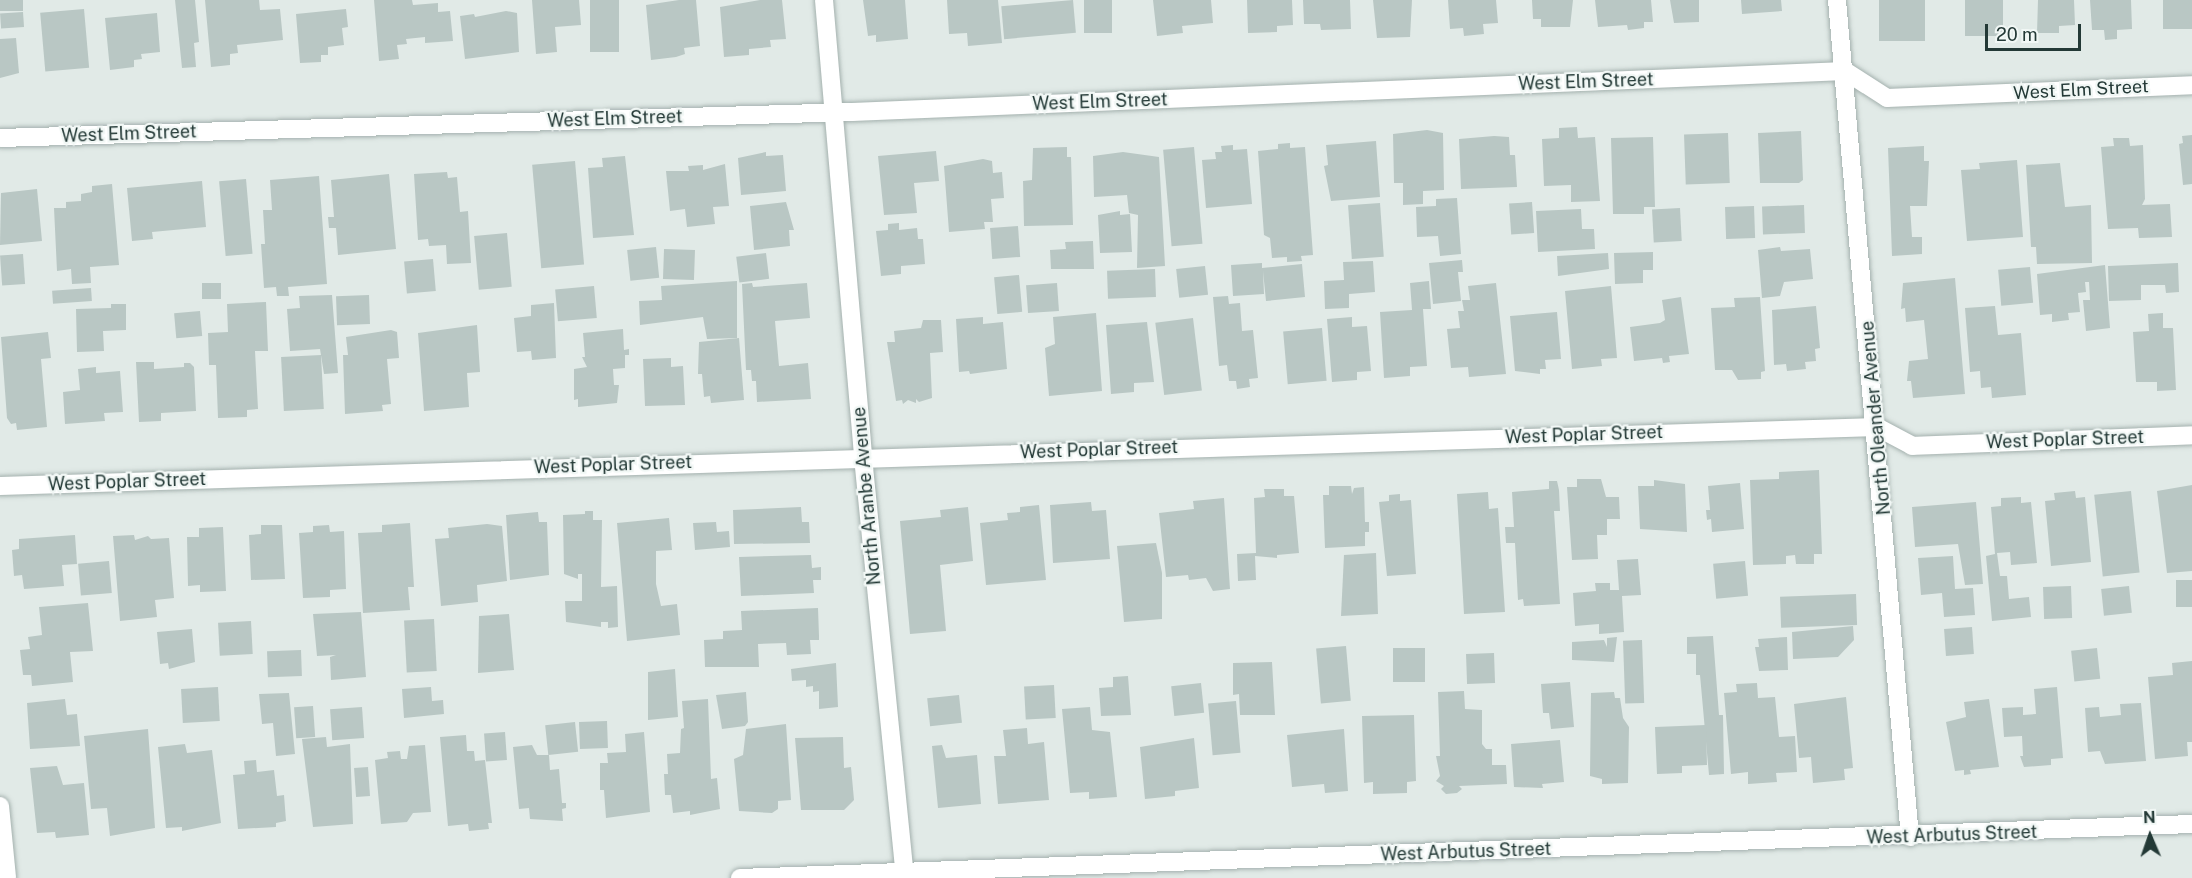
<!DOCTYPE html>
<html>
<head>
<meta charset="utf-8">
<style>
	body { margin:0 }
	#map { position:relative; width:2192px; height:878px; overflow:hidden; background:#e1eae7; font-family:"Public Sans",sans-serif }
	div>[style] { position:absolute }
	.building>* { inset:0; background:#b9c7c4; transform-origin:0 0 }
	.roads { filter:drop-shadow(0 0 2px #a4b1ae) drop-shadow(0 0 2px #a4b1ae) }
	.minor>* { height:18px; margin:-9px; padding:0 9px; transform-origin:9px; border-radius:9px; background:#fff }
	span { translate:-50% -50%; white-space:nowrap; text-align:center; line-height:1.15; -webkit-text-stroke:4.5px #f1f7f5; paint-order:stroke }
	.street-label { font-size:18px; color:#233936 }
	.north { position:absolute; left:2120px; top:806px; width:60px; height:60px; -webkit-text-stroke:4px #f1f7f5; paint-order:stroke; rotate:358deg; font-size:16px; font-weight:700; line-height:24px; text-align:center; color:#233936 }
	.north::after { content:''; display:block; margin:auto; width:21px; height:27px; background:#233936; clip-path:polygon(50% 0,100% 100%,50% 72%,0 100%) }
	.scale { position:absolute; left:1985px; top:24px; width:96px; height:27px; box-sizing:border-box; border:3px solid #233936; border-top:0; padding-left:8px; font-size:18px; line-height:21px; white-space:nowrap; color:#233936; -webkit-text-stroke:4px #f1f7f5; paint-order:stroke }
</style>
</head>
<body>
<div id="map">
	<div class="building">
		<div style="left:0;top:0;width:23px;height:11px"></div>
		<div style="clip-path:polygon(175px 0,195px 0,199px 42px,194px 43px,196px 67px,182px 68px)"></div>
		<div style="clip-path:polygon(205px 0,259px 0,260px 10px,280px 9px,283px 40px,237px 45px,238px 53px,230px 54px,230px 65px,211px 67px)"></div>
		<div style="clip-path:polygon(374px 0,412px 0,413px 5px,438px 3px,438px 12px,450px 11px,453px 41px,425px 43px,425px 37px,406px 39px,407px 44px,397px 45px,399px 59px,379px 61px)"></div>
		<div style="clip-path:polygon(532px 0,579px 0,581px 25px,555px 27px,557px 52px,536px 54px)"></div>
		<div style="left:590px;top:0;width:29px;height:52px"></div>
		<div style="clip-path:polygon(679px 0,696px 0,700px 46px,684px 48px,685px 54px,676px 57px,651px 60px,646px 5px)"></div>
		<div style="clip-path:polygon(760px 0,782px 0,786px 39px,770px 40px,771px 47px,749px 49px,749px 55px,724px 57px,720px 7px)"></div>
		<div style="clip-path:polygon(863px 0,905px 0,908px 39px,876px 42px,876px 35px,868px 36px)"></div>
		<div style="clip-path:polygon(947px 0,998px 0,1002px 43px,968px 46px,967px 33px,949px 34px)"></div>
		<div style="left:1073px;top:0;width:33px;height:72px;rotate:85deg"></div>
		<div style="left:1084px;top:0;width:28px;height:33px"></div>
		<div style="clip-path:polygon(1153px 0,1211px 0,1213px 23px,1182px 26px,1183px 33px,1157px 36px)"></div>
		<div style="clip-path:polygon(1247px 0,1292px 0,1293px 25px,1277px 26px,1277px 32px,1248px 33px)"></div>
		<div style="clip-path:polygon(1303px 0,1350px 0,1351px 29px,1321px 30px,1320px 24px,1304px 24px)"></div>
		<div style="clip-path:polygon(1373px 0,1412px 0,1410px 37px,1377px 38px)"></div>
		<div style="clip-path:polygon(1448px 0,1496px 0,1498px 23px,1483px 24px,1484px 34px,1464px 36px,1463px 28px,1450px 29px)"></div>
		<div style="clip-path:polygon(1532px 0,1573px 0,1570px 27px,1541px 27px,1541px 19px,1533px 19px)"></div>
		<div style="clip-path:polygon(1595px 0,1651px 0,1653px 22px,1644px 22px,1644px 28px,1628px 30px,1627px 25px,1598px 27px)"></div>
		<div style="clip-path:polygon(1670px 0,1699px 0,1699px 22px,1674px 23px)"></div>
		<div style="clip-path:polygon(1741px 0,1781px 0,1782px 11px,1742px 14px)"></div>
		<div style="left:1879px;top:0;width:46px;height:41px"></div>
		<div style="left:1965px;top:0;width:38px;height:36px"></div>
		<div style="clip-path:polygon(2038px 0,2074px 0,2075px 25px,2059px 26px,2059px 33px,2037px 33px)"></div>
		<div style="clip-path:polygon(2090px 0,2131px 0,2132px 29px,2117px 30px,2117px 39px,2105px 40px,2104px 30px,2092px 30px)"></div>
		<div style="left:2163px;top:0;width:29px;height:29px"></div>
		<div style="left:84px;top:9px;width:59px;height:44px;rotate:85deg"></div>
		<div style="clip-path:polygon(346px 9px,348px 27px,342px 28px,344px 45px,328px 47px,328px 55px,321px 55px,321px 62px,300px 63px,296px 14px)"></div>
		<div style="clip-path:polygon(506px 11px,517px 13px,519px 52px,465px 59px,460px 16px,474px 14px,475px 17px)"></div>
		<div style="left:23px;top:12px;width:15px;height:23px;rotate:86deg"></div>
		<div style="clip-path:polygon(157px 13px,160px 52px,141px 54px,142px 59px,134px 60px,134px 67px,110px 70px,105px 18px)"></div>
		<div style="clip-path:polygon(16px 38px,19px 73px,0 78px,0 39px)"></div>
		<div style="clip-path:polygon(1577px 127px,1578px 138px,1595px 137px,1600px 201px,1571px 202px,1571px 185px,1544px 186px,1542px 139px,1559px 138px,1559px 128px)"></div>
		<div style="clip-path:polygon(1427px 130px,1443px 133px,1444px 190px,1423px 191px,1423px 204px,1403px 205px,1403px 183px,1394px 183px,1393px 134px)"></div>
		<div style="clip-path:polygon(1801px 131px,1803px 180px,1799px 183px,1760px 183px,1758px 133px)"></div>
		<div style="left:1728px;top:133px;width:50px;height:44px;rotate:88deg"></div>
		<div style="clip-path:polygon(2192px 135px,2192px 184px,2183px 185px,2179px 144px,2183px 143px,2182px 136px)"></div>
		<div style="clip-path:polygon(1494px 136px,1509px 137px,1510px 155px,1515px 155px,1517px 187px,1461px 189px,1459px 139px)"></div>
		<div style="clip-path:polygon(1653px 137px,1655px 207px,1644px 207px,1644px 214px,1613px 214px,1611px 138px)"></div>
		<div style="clip-path:polygon(2113px 138px,2129px 138px,2130px 146px,2143px 145px,2145px 199px,2142px 205px,2170px 204px,2172px 237px,2139px 238px,2138px 228px,2108px 229px,2101px 147px,2114px 146px)"></div>
		<div style="clip-path:polygon(1376px 141px,1380px 197px,1331px 201px,1324px 166px,1328px 165px,1326px 145px)"></div>
		<div style="clip-path:polygon(1290px 143px,1290px 148px,1305px 147px,1313px 255px,1301px 256px,1302px 261px,1287px 262px,1287px 257px,1272px 258px,1270px 238px,1264px 235px,1258px 151px,1278px 149px,1278px 144px)"></div>
		<div style="clip-path:polygon(1233px 145px,1233px 150px,1247px 149px,1252px 204px,1206px 208px,1202px 160px,1216px 159px,1215px 152px,1222px 152px,1221px 146px)"></div>
		<div style="clip-path:polygon(1924px 146px,1924px 161px,1929px 161px,1927px 206px,1910px 206px,1912px 237px,1922px 237px,1922px 254px,1892px 256px,1888px 148px)"></div>
		<div style="clip-path:polygon(1067px 147px,1067px 157px,1071px 157px,1073px 225px,1024px 226px,1023px 181px,1032px 180px,1033px 148px)"></div>
		<div style="left:1194px;top:147px;width:97px;height:31px;rotate:85deg"></div>
		<div style="clip-path:polygon(936px 151px,939px 181px,914px 183px,917px 213px,884px 215px,878px 156px)"></div>
		<div style="clip-path:polygon(766px 152px,766px 156px,783px 155px,786px 191px,741px 195px,738px 158px)"></div>
		<div style="clip-path:polygon(1123px 152px,1159px 157px,1165px 266px,1137px 268px,1138px 215px,1129px 213px,1127px 195px,1094px 197px,1093px 156px)"></div>
		<div style="clip-path:polygon(625px 156px,634px 235px,593px 238px,588px 168px,603px 167px,602px 158px)"></div>
		<div style="clip-path:polygon(983px 159px,992px 161px,993px 173px,1002px 172px,1004px 198px,991px 199px,993px 222px,984px 222px,985px 229px,949px 232px,944px 166px)"></div>
		<div style="clip-path:polygon(2017px 160px,2023px 237px,1967px 241px,1961px 170px,1980px 169px,1979px 163px)"></div>
		<div style="left:575px;top:161px;width:104px;height:43px;rotate:85deg"></div>
		<div style="clip-path:polygon(2060px 163px,2065px 207px,2091px 205px,2092px 263px,2037px 264px,2036px 247px,2031px 247px,2026px 165px)"></div>
		<div style="clip-path:polygon(725px 164px,729px 206px,713px 207px,715px 224px,687px 227px,685px 209px,670px 211px,666px 171px,689px 171px,688px 166px,703px 165px,703px 170px)"></div>
		<div style="clip-path:polygon(447px 172px,448px 178px,457px 177px,460px 212px,468px 211px,471px 263px,447px 264px,446px 245px,429px 246px,428px 239px,418px 240px,414px 174px)"></div>
		<div style="clip-path:polygon(389px 174px,396px 249px,338px 255px,336px 228px,329px 228px,328px 217px,334px 217px,331px 180px)"></div>
		<div style="clip-path:polygon(319px 176px,327px 284px,288px 287px,289px 296px,277px 296px,276px 287px,264px 288px,261px 244px,265px 244px,263px 210px,272px 210px,270px 180px)"></div>
		<div style="left:246px;top:179px;width:75px;height:27px;rotate:85deg"></div>
		<div style="clip-path:polygon(202px 181px,206px 227px,152px 232px,153px 239px,132px 241px,127px 188px)"></div>
		<div style="clip-path:polygon(112px 184px,119px 265px,90px 267px,91px 283px,72px 284px,71px 269px,57px 271px,54px 208px,66px 208px,66px 202px,81px 201px,81px 194px,92px 192px,92px 186px)"></div>
		<div style="clip-path:polygon(37px 189px,42px 241px,0 245px,1px 193px)"></div>
		<div style="clip-path:polygon(1457px 198px,1461px 254px,1440px 256px,1438px 236px,1417px 237px,1416px 207px,1436px 206px,1436px 199px)"></div>
		<div style="clip-path:polygon(786px 202px,794px 230px,789px 230px,790px 246px,754px 250px,750px 206px)"></div>
		<div style="left:1532px;top:202px;width:31px;height:23px;rotate:86deg"></div>
		<div style="left:1380px;top:203px;width:54px;height:32px;rotate:86deg"></div>
		<div style="left:1804px;top:205px;width:28px;height:42px;rotate:88deg"></div>
		<div style="left:1754px;top:206px;width:32px;height:29px;rotate:88deg"></div>
		<div style="left:1680px;top:208px;width:33px;height:28px;rotate:87deg"></div>
		<div style="clip-path:polygon(1581px 209px,1582px 229px,1594px 229px,1595px 249px,1538px 252px,1536px 211px)"></div>
		<div style="clip-path:polygon(1120px 211px,1120px 215px,1130px 214px,1132px 252px,1100px 253px,1098px 215px)"></div>
		<div style="clip-path:polygon(899px 223px,899px 230px,917px 228px,918px 239px,923px 239px,925px 264px,901px 266px,901px 274px,881px 276px,876px 231px,888px 230px,888px 224px)"></div>
		<div style="left:1018px;top:226px;width:31px;height:28px;rotate:86deg"></div>
		<div style="left:507px;top:233px;width:54px;height:33px;rotate:85deg"></div>
		<div style="clip-path:polygon(1093px 241px,1094px 269px,1051px 269px,1050px 250px,1066px 249px,1065px 242px)"></div>
		<div style="left:656px;top:247px;width:31px;height:29px;rotate:84deg"></div>
		<div style="clip-path:polygon(1780px 247px,1781px 251px,1810px 249px,1813px 279px,1784px 282px,1780px 296px,1762px 298px,1758px 250px)"></div>
		<div style="left:695px;top:250px;width:30px;height:31px;rotate:92deg"></div>
		<div style="clip-path:polygon(1653px 252px,1653px 270px,1643px 270px,1643px 283px,1615px 284px,1614px 253px)"></div>
		<div style="left:766px;top:253px;width:26px;height:30px;rotate:83deg"></div>
		<div style="clip-path:polygon(1608px 253px,1609px 269px,1558px 276px,1557px 256px)"></div>
		<div style="left:23px;top:254px;width:30px;height:23px;rotate:86deg"></div>
		<div style="left:433px;top:259px;width:32px;height:29px;rotate:85deg"></div>
		<div style="clip-path:polygon(1462px 260px,1463px 272px,1458px 272px,1461px 301px,1433px 304px,1429px 263px)"></div>
		<div style="clip-path:polygon(1373px 261px,1375px 292px,1349px 294px,1349px 308px,1325px 309px,1324px 281px,1344px 280px,1343px 262px)"></div>
		<div style="clip-path:polygon(1262px 263px,1262px 268px,1302px 264px,1305px 297px,1266px 301px,1263px 271px,1264px 294px,1233px 296px,1231px 265px)"></div>
		<div style="clip-path:polygon(2178px 263px,2179px 292px,2166px 293px,2165px 285px,2141px 285px,2141px 300px,2109px 301px,2108px 266px)"></div>
		<div style="clip-path:polygon(2105px 265px,2110px 328px,2086px 331px,2083px 300px,2090px 300px,2089px 282px,2085px 282px,2086px 292px,2078px 293px,2080px 312px,2068px 313px,2069px 320px,2052px 322px,2052px 314px,2040px 315px,2037px 274px)"></div>
		<div style="left:1205px;top:266px;width:29px;height:29px;rotate:84deg"></div>
		<div style="left:2030px;top:267px;width:36px;height:32px;rotate:85deg"></div>
		<div style="left:1155px;top:269px;width:28px;height:48px;rotate:88deg"></div>
		<div style="left:1019px;top:275px;width:37px;height:25px;rotate:85deg"></div>
		<div style="clip-path:polygon(1955px 278px,1965px 394px,1913px 398px,1911px 381px,1907px 381px,1909px 361px,1928px 359px,1924px 320px,1906px 322px,1905px 308px,1901px 309px,1903px 283px)"></div>
		<div style="clip-path:polygon(737px 281px,737px 338px,707px 339px,703px 317px,640px 325px,639px 301px,662px 300px,661px 286px)"></div>
		<div style="clip-path:polygon(1429px 281px,1431px 309px,1423px 309px,1427px 366px,1410px 367px,1410px 376px,1384px 378px,1380px 312px,1412px 310px,1410px 283px)"></div>
		<div style="left:202px;top:283px;width:19px;height:16px"></div>
		<div style="clip-path:polygon(752px 283px,753px 287px,807px 283px,810px 318px,775px 321px,779px 366px,808px 363px,811px 399px,757px 402px,756px 381px,752px 381px,751px 370px,746px 370px,742px 284px)"></div>
		<div style="left:1057px;top:283px;width:28px;height:31px;rotate:86deg"></div>
		<div style="clip-path:polygon(1496px 283px,1506px 374px,1469px 377px,1468px 367px,1451px 368px,1447px 329px,1460px 328px,1458px 311px,1464px 311px,1462px 300px,1470px 300px,1468px 286px)"></div>
		<div style="left:594px;top:286px;width:32px;height:39px;rotate:85deg"></div>
		<div style="clip-path:polygon(1611px 286px,1617px 358px,1601px 359px,1602px 366px,1572px 369px,1565px 291px)"></div>
		<div style="left:91px;top:288px;width:13px;height:39px;rotate:86deg"></div>
		<div style="clip-path:polygon(332px 295px,338px 373px,324px 374px,320px 349px,290px 351px,287px 309px,300px 308px,299px 296px)"></div>
		<div style="left:369px;top:295px;width:29px;height:33px;rotate:88deg"></div>
		<div style="clip-path:polygon(1228px 296px,1229px 304px,1240px 303px,1242px 331px,1253px 330px,1258px 378px,1249px 379px,1250px 387px,1237px 389px,1236px 381px,1229px 381px,1227px 365px,1219px 366px,1213px 297px)"></div>
		<div style="clip-path:polygon(1681px 297px,1689px 354px,1669px 356px,1670px 362px,1663px 363px,1662px 358px,1634px 361px,1630px 327px,1660px 323px,1665px 320px,1662px 300px)"></div>
		<div style="clip-path:polygon(1760px 297px,1765px 371px,1761px 372px,1761px 379px,1738px 380px,1732px 370px,1715px 370px,1711px 308px,1735px 307px,1734px 298px)"></div>
		<div style="clip-path:polygon(266px 302px,268px 351px,255px 351px,258px 409px,247px 410px,247px 417px,218px 418px,216px 365px,209px 365px,208px 333px,228px 332px,227px 304px)"></div>
		<div style="clip-path:polygon(554px 303px,556px 358px,532px 360px,531px 351px,517px 352px,514px 318px,531px 316px,531px 305px)"></div>
		<div style="clip-path:polygon(111px 304px,126px 304px,126px 330px,103px 331px,104px 351px,77px 352px,76px 309px,111px 308px)"></div>
		<div style="clip-path:polygon(1816px 306px,1820px 348px,1815px 349px,1816px 361px,1805px 362px,1806px 369px,1787px 371px,1786px 364px,1774px 365px,1772px 310px)"></div>
		<div style="clip-path:polygon(1995px 306px,1998px 335px,2021px 333px,2026px 395px,1992px 398px,1991px 387px,1981px 388px,1980px 371px,1970px 372px,1965px 308px)"></div>
		<div style="left:200px;top:311px;width:25px;height:26px;rotate:85deg"></div>
		<div style="clip-path:polygon(1557px 312px,1561px 359px,1545px 360px,1546px 369px,1540px 369px,1540px 374px,1515px 371px,1510px 316px)"></div>
		<div style="clip-path:polygon(1096px 313px,1102px 391px,1049px 396px,1045px 348px,1055px 344px,1053px 317px)"></div>
		<div style="clip-path:polygon(2163px 313px,2163px 328px,2173px 328px,2176px 390px,2157px 391px,2157px 382px,2136px 382px,2133px 332px,2149px 331px,2148px 314px)"></div>
		<div style="clip-path:polygon(983px 317px,983px 324px,1003px 322px,1007px 369px,970px 374px,969px 371px,959px 372px,956px 319px)"></div>
		<div style="clip-path:polygon(1352px 317px,1352px 327px,1367px 326px,1371px 371px,1357px 372px,1357px 380px,1332px 382px,1327px 319px)"></div>
		<div style="left:1193px;top:318px;width:73px;height:38px;rotate:83deg"></div>
		<div style="clip-path:polygon(923px 320px,941px 320px,943px 352px,930px 353px,932px 398px,919px 402px,916px 399px,916px 403px,908px 400px,903px 404px,902px 400px,896px 401px,887px 342px,895px 342px,894px 331px,921px 328px)"></div>
		<div style="clip-path:polygon(1147px 322px,1154px 382px,1134px 383px,1134px 392px,1111px 394px,1106px 325px)"></div>
		<div style="clip-path:polygon(477px 325px,480px 372px,467px 373px,469px 407px,424px 411px,418px 333px)"></div>
		<div style="left:1322px;top:328px;width:53px;height:39px;rotate:85deg"></div>
		<div style="clip-path:polygon(623px 329px,624px 350px,629px 349px,629px 355px,625px 355px,625px 368px,613px 369px,614px 385px,619px 385px,617px 403px,578px 407px,578px 399px,574px 400px,574px 369px,587px 367px,582px 357px,585px 357px,583px 333px)"></div>
		<div style="clip-path:polygon(391px 330px,397px 332px,399px 358px,387px 359px,391px 404px,382px 405px,383px 411px,345px 414px,343px 355px,348px 355px,346px 337px)"></div>
		<div style="clip-path:polygon(48px 332px,51px 358px,41px 359px,47px 427px,17px 430px,16px 423px,11px 424px,7px 418px,1px 337px)"></div>
		<div style="clip-path:polygon(739px 338px,744px 400px,711px 403px,710px 396px,704px 397px,702px 374px,698px 374px,699px 342px)"></div>
		<div style="left:321px;top:355px;width:54px;height:40px;rotate:87deg"></div>
		<div style="clip-path:polygon(671px 358px,671px 367px,683px 366px,685px 405px,645px 406px,643px 359px)"></div>
		<div style="clip-path:polygon(136px 362px,154px 362px,154px 369px,184px 367px,184px 363px,190px 363px,194px 367px,196px 411px,161px 413px,161px 421px,139px 422px)"></div>
		<div style="clip-path:polygon(96px 367px,96px 373px,120px 371px,123px 412px,104px 413px,105px 421px,65px 424px,63px 392px,80px 390px,78px 369px)"></div>
		<div style="clip-path:polygon(1819px 470px,1822px 554px,1814px 554px,1814px 564px,1796px 564px,1795px 555px,1786px 556px,1786px 564px,1753px 565px,1750px 480px,1779px 479px,1779px 472px)"></div>
		<div style="clip-path:polygon(1577px 479px,1601px 479px,1606px 497px,1619px 497px,1620px 519px,1607px 519px,1607px 535px,1597px 535px,1598px 559px,1572px 560px,1567px 487px,1577px 487px)"></div>
		<div style="clip-path:polygon(1654px 480px,1685px 484px,1687px 532px,1640px 529px,1638px 486px,1654px 486px)"></div>
		<div style="clip-path:polygon(1549px 481px,1557px 481px,1559px 490px,1560px 511px,1554px 511px,1560px 604px,1524px 606px,1523px 599px,1518px 600px,1515px 543px,1506px 543px,1505px 527px,1514px 527px,1512px 492px,1549px 489px)"></div>
		<div style="clip-path:polygon(1740px 483px,1744px 529px,1712px 532px,1711px 519px,1707px 520px,1706px 510px,1710px 510px,1708px 486px)"></div>
		<div style="clip-path:polygon(2192px 485px,2192px 571px,2167px 573px,2157px 491px)"></div>
		<div style="clip-path:polygon(1329px 486px,1351px 486px,1352px 494px,1354px 488px,1364px 487px,1365px 522px,1369px 522px,1369px 532px,1365px 532px,1365px 546px,1325px 548px,1323px 495px,1329px 495px)"></div>
		<div style="clip-path:polygon(1264px 489px,1284px 489px,1284px 496px,1294px 496px,1299px 553px,1277px 555px,1277px 558px,1255px 556px,1256px 580px,1238px 581px,1237px 554px,1256px 553px,1254px 498px,1265px 497px)"></div>
		<div style="clip-path:polygon(2075px 491px,2076px 498px,2085px 497px,2091px 562px,2051px 566px,2045px 501px,2055px 500px,2054px 493px)"></div>
		<div style="left:2131px;top:491px;width:82px;height:37px;rotate:84deg"></div>
		<div style="clip-path:polygon(1488px 492px,1489px 509px,1498px 508px,1505px 612px,1464px 614px,1457px 494px)"></div>
		<div style="clip-path:polygon(1400px 494px,1400px 501px,1411px 500px,1416px 574px,1387px 576px,1379px 502px,1389px 501px,1389px 495px)"></div>
		<div style="clip-path:polygon(2021px 497px,2021px 503px,2031px 502px,2037px 563px,2011px 565px,2010px 552px,1997px 553px,2000px 576px,2007px 576px,2009px 599px,2029px 597px,2031px 617px,1992px 621px,1986px 556px,1995px 554px,1991px 507px,2001px 506px,2001px 498px)"></div>
		<div style="clip-path:polygon(1224px 498px,1230px 589px,1213px 591px,1206px 578px,1189px 580px,1188px 575px,1166px 577px,1159px 513px,1194px 509px,1193px 501px)"></div>
		<div style="clip-path:polygon(1091px 502px,1092px 511px,1106px 510px,1110px 559px,1053px 563px,1050px 505px)"></div>
		<div style="clip-path:polygon(1976px 502px,1983px 584px,1965px 585px,1958px 544px,1915px 547px,1912px 507px)"></div>
		<div style="clip-path:polygon(1039px 505px,1046px 580px,986px 585px,980px 523px,1008px 520px,1007px 513px,1020px 512px,1020px 507px)"></div>
		<div style="clip-path:polygon(801px 507px,802px 522px,809px 522px,810px 543px,734px 544px,733px 510px)"></div>
		<div style="clip-path:polygon(968px 507px,973px 561px,940px 565px,946px 631px,910px 634px,900px 521px,941px 517px,940px 510px)"></div>
		<div style="clip-path:polygon(585px 511px,593px 511px,593px 520px,602px 520px,601px 587px,617px 586px,618px 627px,608px 628px,608px 622px,601px 622px,601px 627px,566px 622px,565px 601px,582px 601px,582px 574px,578px 574px,578px 579px,564px 574px,563px 515px,585px 514px)"></div>
		<div style="clip-path:polygon(538px 512px,539px 522px,547px 522px,549px 575px,510px 580px,506px 515px)"></div>
		<div style="clip-path:polygon(669px 518px,672px 550px,656px 551px,656px 584px,661px 606px,677px 604px,680px 635px,627px 641px,617px 523px)"></div>
		<div style="clip-path:polygon(716px 522px,717px 532px,729px 531px,730px 547px,695px 550px,693px 523px)"></div>
		<div style="clip-path:polygon(410px 523px,414px 587px,408px 587px,410px 610px,363px 613px,358px 533px,382px 532px,382px 525px)"></div>
		<div style="clip-path:polygon(487px 524px,502px 526px,507px 581px,477px 585px,478px 602px,441px 606px,435px 539px,449px 538px,448px 528px)"></div>
		<div style="clip-path:polygon(261px 525px,282px 525px,285px 579px,251px 580px,249px 535px,261px 534px)"></div>
		<div style="clip-path:polygon(329px 525px,330px 532px,344px 531px,346px 589px,330px 590px,330px 597px,303px 598px,299px 533px,313px 532px,313px 526px)"></div>
		<div style="clip-path:polygon(223px 527px,226px 591px,200px 592px,200px 585px,188px 586px,187px 537px,199px 537px,199px 528px)"></div>
		<div style="clip-path:polygon(75px 535px,77px 564px,62px 565px,64px 586px,24px 589px,22px 575px,14px 576px,12px 550px,19px 549px,19px 539px)"></div>
		<div style="clip-path:polygon(134px 535px,135px 540px,148px 536px,151px 539px,169px 538px,174px 598px,155px 600px,157px 617px,120px 621px,113px 536px)"></div>
		<div style="clip-path:polygon(1156px 543px,1162px 573px,1162px 619px,1124px 622px,1117px 546px)"></div>
		<div style="clip-path:polygon(1376px 553px,1378px 614px,1341px 616px,1344px 555px)"></div>
		<div style="clip-path:polygon(811px 555px,812px 568px,821px 567px,821px 580px,813px 580px,814px 593px,741px 596px,739px 557px)"></div>
		<div style="clip-path:polygon(1953px 556px,1955px 589px,1973px 588px,1975px 615px,1944px 617px,1942px 593px,1921px 595px,1918px 558px)"></div>
		<div style="clip-path:polygon(1638px 559px,1641px 595px,1622px 596px,1624px 632px,1599px 634px,1599px 624px,1575px 626px,1573px 593px,1596px 591px,1595px 583px,1610px 583px,1610px 590px,1619px 590px,1617px 560px)"></div>
		<div style="left:109px;top:561px;width:32px;height:31px;rotate:85deg"></div>
		<div style="left:1745px;top:561px;width:35px;height:32px;rotate:85deg"></div>
		<div style="left:2192px;top:580px;width:27px;height:16px;rotate:90deg"></div>
		<div style="left:2071px;top:586px;width:32px;height:28px;rotate:88deg"></div>
		<div style="left:2129px;top:586px;width:27px;height:28px;rotate:84deg"></div>
		<div style="left:1856px;top:594px;width:31px;height:76px;rotate:88deg"></div>
		<div style="clip-path:polygon(88px 603px,93px 651px,70px 652px,73px 682px,32px 686px,31px 675px,23px 675px,20px 650px,30px 649px,28px 637px,42px 635px,39px 607px)"></div>
		<div style="clip-path:polygon(818px 608px,819px 636px,819px 640px,810px 640px,811px 654px,787px 655px,786px 643px,758px 644px,759px 667px,705px 667px,704px 640px,723px 639px,723px 631px,742px 630px,741px 611px)"></div>
		<div style="clip-path:polygon(361px 612px,366px 677px,331px 680px,330px 657px,336px 655px,317px 656px,313px 614px)"></div>
		<div style="clip-path:polygon(509px 614px,514px 670px,478px 673px,479px 616px)"></div>
		<div style="left:434px;top:619px;width:52px;height:30px;rotate:87deg"></div>
		<div style="left:251px;top:621px;width:33px;height:33px;rotate:87deg"></div>
		<div style="clip-path:polygon(1853px 626px,1854px 640px,1838px 657px,1793px 659px,1792px 632px)"></div>
		<div style="left:1972px;top:627px;width:27px;height:28px;rotate:86deg"></div>
		<div style="clip-path:polygon(192px 629px,195px 662px,169px 669px,168px 663px,160px 664px,157px 632px)"></div>
		<div style="clip-path:polygon(1713px 636px,1719px 715px,1723px 715px,1724px 774px,1709px 775px,1700px 675px,1696px 675px,1696px 654px,1687px 654px,1687px 637px)"></div>
		<div style="clip-path:polygon(1617px 637px,1614px 662px,1572px 660px,1572px 642px,1604px 640px,1607px 647px,1607px 638px)"></div>
		<div style="clip-path:polygon(1787px 637px,1788px 670px,1759px 671px,1755px 647px,1759px 647px,1758px 639px)"></div>
		<div style="left:1642px;top:640px;width:63px;height:19px;rotate:88deg"></div>
		<div style="left:1346px;top:646px;width:55px;height:30px;rotate:85deg"></div>
		<div style="left:1393px;top:648px;width:32px;height:34px"></div>
		<div style="left:2097px;top:648px;width:31px;height:26px;rotate:84deg"></div>
		<div style="left:301px;top:650px;width:26px;height:34px;rotate:88deg"></div>
		<div style="left:1494px;top:653px;width:30px;height:28px;rotate:88deg"></div>
		<div style="clip-path:polygon(2192px 661px,2192px 742px,2187px 742px,2188px 756px,2155px 759px,2148px 677px,2173px 675px,2172px 663px)"></div>
		<div style="clip-path:polygon(1272px 662px,1275px 715px,1240px 715px,1239px 694px,1233px 695px,1233px 663px)"></div>
		<div style="clip-path:polygon(836px 663px,838px 707px,819px 709px,819px 691px,813px 692px,813px 686px,806px 687px,806px 680px,792px 681px,791px 669px)"></div>
		<div style="clip-path:polygon(675px 669px,678px 717px,648px 720px,648px 672px)"></div>
		<div style="clip-path:polygon(1128px 676px,1131px 715px,1101px 716px,1099px 688px,1113px 687px,1113px 677px)"></div>
		<div style="clip-path:polygon(1570px 682px,1574px 727px,1551px 729px,1549px 713px,1543px 713px,1541px 684px)"></div>
		<div style="left:1201px;top:683px;width:30px;height:30px;rotate:84deg"></div>
		<div style="clip-path:polygon(1757px 683px,1758px 698px,1775px 697px,1779px 737px,1795px 736px,1797px 772px,1776px 773px,1777px 782px,1748px 784px,1748px 772px,1731px 774px,1724px 693px,1737px 692px,1736px 684px)"></div>
		<div style="left:1054px;top:685px;width:33px;height:30px;rotate:87deg"></div>
		<div style="left:218px;top:687px;width:34px;height:37px;rotate:87deg"></div>
		<div style="clip-path:polygon(431px 687px,432px 701px,443px 700px,444px 714px,404px 718px,402px 689px)"></div>
		<div style="clip-path:polygon(2057px 687px,2063px 758px,2051px 759px,2051px 765px,2024px 767px,2020px 756px,2023px 756px,2022px 736px,2004px 737px,2002px 708px,2023px 707px,2023px 715px,2036px 714px,2034px 689px)"></div>
		<div style="clip-path:polygon(1464px 691px,1465px 709px,1482px 710px,1482px 744px,1486px 749px,1492px 749px,1492px 765px,1506px 765px,1507px 784px,1459px 786px,1462px 789px,1457px 793px,1446px 794px,1441px 789px,1444px 786px,1436px 781px,1440px 776px,1436px 756px,1440px 756px,1438px 692px)"></div>
		<div style="clip-path:polygon(746px 692px,748px 722px,745px 726px,722px 729px,716px 695px)"></div>
		<div style="clip-path:polygon(1614px 692px,1615px 698px,1620px 698px,1623px 718px,1629px 727px,1628px 783px,1602px 784px,1602px 779px,1590px 776px,1591px 693px)"></div>
		<div style="clip-path:polygon(289px 693px,295px 754px,276px 756px,273px 723px,262px 724px,259px 694px)"></div>
		<div style="left:959px;top:695px;width:28px;height:32px;rotate:84deg"></div>
		<div style="clip-path:polygon(1846px 697px,1853px 768px,1844px 769px,1845px 780px,1813px 783px,1811px 757px,1799px 758px,1794px 704px)"></div>
		<div style="clip-path:polygon(65px 699px,67px 715px,77px 714px,80px 746px,30px 749px,27px 703px)"></div>
		<div style="clip-path:polygon(708px 699px,711px 779px,717px 778px,720px 809px,690px 815px,690px 811px,673px 813px,671px 795px,665px 795px,664px 774px,668px 774px,667px 754px,680px 753px,681px 729px,684px 728px,682px 701px)"></div>
		<div style="clip-path:polygon(1989px 699px,1999px 767px,1970px 770px,1971px 774px,1964px 775px,1964px 770px,1955px 771px,1946px 722px,1966px 717px,1964px 702px)"></div>
		<div style="left:1236px;top:701px;width:52px;height:28px;rotate:85deg"></div>
		<div style="clip-path:polygon(2141px 703px,2146px 761px,2105px 764px,2100px 751px,2088px 752px,2085px 708px,2099px 707px,2100px 717px,2121px 715px,2120px 704px)"></div>
		<div style="left:313px;top:706px;width:31px;height:19px;rotate:86deg"></div>
		<div style="left:362px;top:707px;width:31px;height:32px;rotate:86deg"></div>
		<div style="clip-path:polygon(1090px 707px,1092px 730px,1110px 732px,1117px 797px,1089px 799px,1089px 792px,1070px 793px,1062px 709px)"></div>
		<div style="clip-path:polygon(1414px 715px,1416px 781px,1407px 782px,1407px 793px,1373px 794px,1373px 782px,1364px 783px,1362px 716px)"></div>
		<div style="left:607px;top:721px;width:27px;height:28px;rotate:88deg"></div>
		<div style="left:575px;top:722px;width:30px;height:30px;rotate:84deg"></div>
		<div style="clip-path:polygon(786px 724px,791px 800px,778px 801px,778px 809px,772px 813px,739px 811px,734px 759px,743px 755px,746px 729px)"></div>
		<div style="clip-path:polygon(1706px 725px,1707px 765px,1682px 766px,1682px 773px,1657px 774px,1655px 727px)"></div>
		<div style="clip-path:polygon(1027px 728px,1028px 744px,1044px 742px,1049px 800px,998px 804px,994px 756px,1006px 756px,1003px 730px)"></div>
		<div style="clip-path:polygon(148px 729px,155px 828px,110px 836px,107px 808px,91px 809px,84px 736px)"></div>
		<div style="clip-path:polygon(1344px 729px,1348px 791px,1325px 793px,1324px 784px,1292px 787px,1287px 735px)"></div>
		<div style="left:505px;top:732px;width:28px;height:21px;rotate:86deg"></div>
		<div style="clip-path:polygon(644px 732px,650px 812px,606px 818px,604px 790px,600px 790px,600px 763px,608px 763px,607px 753px,626px 752px,625px 734px)"></div>
		<div style="clip-path:polygon(466px 735px,467px 751px,474px 751px,475px 761px,485px 760px,492px 823px,488px 823px,489px 829px,469px 831px,468px 824px,448px 826px,440px 737px)"></div>
		<div style="clip-path:polygon(326px 737px,327px 747px,350px 744px,353px 824px,313px 827px,302px 739px)"></div>
		<div style="clip-path:polygon(843px 737px,844px 768px,851px 767px,854px 800px,844px 810px,801px 810px,795px 738px)"></div>
		<div style="clip-path:polygon(1194px 738px,1199px 788px,1175px 791px,1175px 796px,1145px 799px,1140px 747px)"></div>
		<div style="clip-path:polygon(1560px 740px,1564px 782px,1542px 784px,1543px 788px,1514px 787px,1511px 744px)"></div>
		<div style="clip-path:polygon(185px 744px,187px 753px,212px 750px,221px 823px,182px 831px,182px 827px,166px 828px,158px 747px)"></div>
		<div style="clip-path:polygon(425px 745px,431px 812px,413px 813px,407px 822px,381px 824px,375px 760px,388px 758px,387px 752px,400px 751px,401px 759px,407px 759px,409px 746px)"></div>
		<div style="clip-path:polygon(532px 745px,537px 755px,549px 755px,550px 770px,559px 769px,562px 803px,566px 803px,566px 808px,562px 809px,563px 821px,530px 819px,529px 808px,519px 809px,513px 747px)"></div>
		<div style="clip-path:polygon(942px 745px,946px 758px,977px 755px,981px 804px,938px 808px,932px 746px)"></div>
		<div style="clip-path:polygon(256px 760px,257px 772px,274px 770px,277px 796px,284px 795px,286px 821px,276px 823px,276px 827px,238px 829px,233px 775px,245px 774px,244px 761px)"></div>
		<div style="clip-path:polygon(57px 766px,63px 785px,84px 783px,89px 835px,56px 838px,55px 832px,37px 833px,30px 768px)"></div>
		<div style="left:368px;top:767px;width:29px;height:14px;rotate:86deg"></div>
	</div>
	<div class="roads">
		<div class="minor">
			<div style="left:824px;top:0;width:459px;rotate:85.1deg"></div>
			<div style="left:863px;top:457px;width:423px;rotate:84.3deg"></div>
			<div style="left:1837px;top:0;width:840px;rotate:85.02deg"></div>
			<div style="left:0;top:138px;width:852px;rotate:-1.75deg"></div>
			<div style="left:852px;top:112px;width:994px;rotate:-2.36deg"></div>
			<div style="left:1845px;top:71px;width:50px;rotate:32.7deg"></div>
			<div style="left:1887px;top:98px;width:305px;rotate:-2.4deg"></div>
			<div style="left:0;top:486px;width:1878px;rotate:-1.8deg"></div>
			<div style="left:1877px;top:427px;width:40px;rotate:28deg"></div>
			<div style="left:1912px;top:446px;width:280px;rotate:-2.2deg"></div>
			<div style="left:0;top:806px;width:72px;rotate:84.4deg"></div>
			<div style="left:740px;top:878px;width:1453px;rotate:-2.13deg"></div>
		</div>
	</div>
	<div class="street-label">
		<span style="left:1586px;top:82px;rotate:-2deg">West Elm Street</span>
		<span style="left:2081px;top:90px;rotate:-3deg">West Elm Street</span>
		<span style="left:1100px;top:102px;rotate:-2deg">West Elm Street</span>
		<span style="left:615px;top:119px;rotate:-2deg">West Elm Street</span>
		<span style="left:129px;top:134px;rotate:-2deg">West Elm Street</span>
		<span style="left:1876px;top:418px;rotate:-95deg">North Oleander Avenue</span>
		<span style="left:1584px;top:435px;rotate:-2deg">West Poplar Street</span>
		<span style="left:2065px;top:440px;rotate:-2deg">West Poplar Street</span>
		<span style="left:1099px;top:450px;rotate:-2deg">West Poplar Street</span>
		<span style="left:613px;top:465px;rotate:-2deg">West Poplar Street</span>
		<span style="left:127px;top:482px;rotate:-2deg">West Poplar Street</span>
		<span style="left:867px;top:496px;rotate:-95deg">North Aranbe Avenue</span>
		<span style="left:1952px;top:835px;rotate:-2deg">West Arbutus Street</span>
		<span style="left:1466px;top:852px;rotate:-2deg">West Arbutus Street</span>
	</div>
	<div class="north">N</div>
	<div class="scale">20 m</div>
</div>
</body>
</html>
